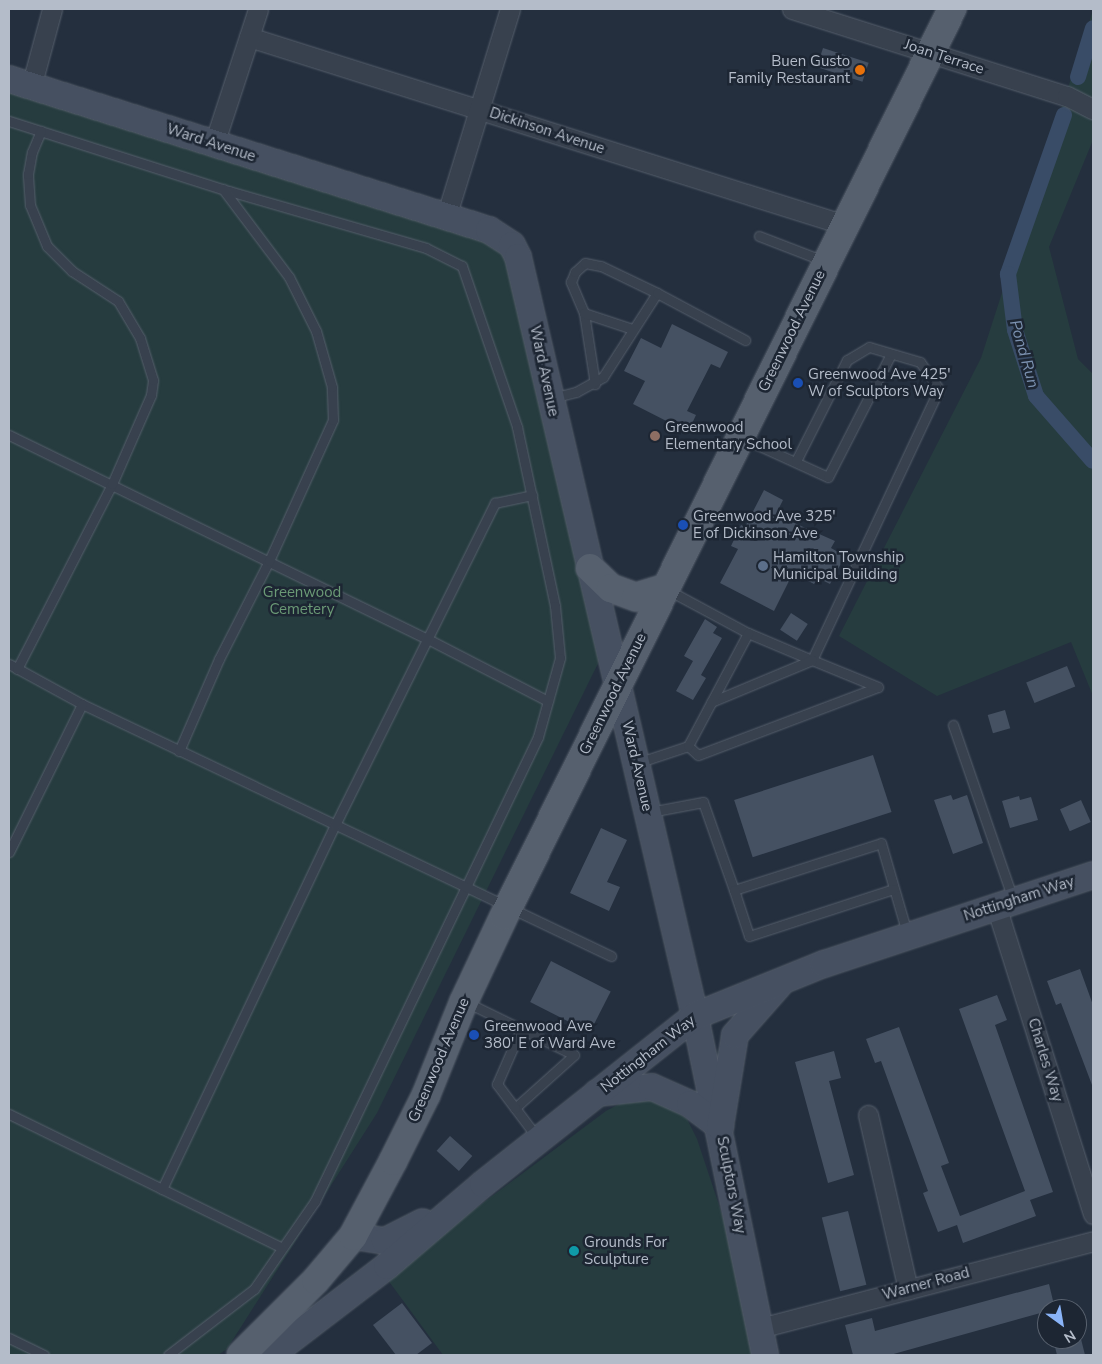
<!DOCTYPE html>
<html>
<head>
<meta charset="utf-8">
<style>
	body { margin:0 }
	#map { position:relative; width:1102px; height:1364px; overflow:hidden; background:#242f3e; font-family:"Nunito Sans",sans-serif }
	div>[style] { position:absolute }
	.green>* { inset:0; background:#263c3f }
	.canal>* { height:16px; margin:-8px; padding:0 8px; transform-origin:8px; border-radius:8px; background:#394c67 }
	.building>* { inset:0; background:#455162; transform-origin:0 0 }
	.roads { filter:drop-shadow(0 0 1px #565f6c) drop-shadow(0 0 1px #565f6c) }
	.lane>* { height:9px; margin:-4.5px; padding:0 4.5px; transform-origin:4.5px; border-radius:4.5px; background:#38414e }
	.street>* { height:19px; margin:-9.5px; padding:0 9.5px; transform-origin:9.5px; border-radius:9.5px; background:#38414e }
	.secondary>* { height:26px; margin:-13px; padding:0 13px; transform-origin:13px; border-radius:13px; background:#465061 }
	.primary>* { height:28px; margin:-14px; padding:0 14px; transform-origin:14px; border-radius:14px; background:#56606e }
	.dots>* { width:14px; height:14px; translate:-50% -50%; box-sizing:border-box; border:2px solid #1d2633; border-radius:50% }
	span { translate:-50% -50%; white-space:nowrap; text-align:center; line-height:1.15; -webkit-text-stroke:5px #1d2633; paint-order:stroke }
	.street-label { font-size:15px; color:#b4bcc9 }
	.poi-label { font-size:15px; color:#b4bcc9 }
	.right { translate:-100% -50%; text-align:right }
	.left { translate:0 -50%; text-align:left }
	.park-label { font-size:15px; color:#6b9a76 }
	.water-label { font-size:16px; color:#7c92b1; font-style:italic }
	.frame { position:absolute; inset:0; border:10px solid #b4bcc9; pointer-events:none }
	.north { position:absolute; left:1037px; top:1299px; width:50px; height:50px; box-sizing:border-box; background:#1d2633; border:1px solid #59626f; border-radius:50%; rotate:148deg; font-size:14px; font-weight:700; line-height:20px; text-align:center; color:#b4bcc9 }
	.north::after { content:''; display:block; margin:auto; width:18px; height:22px; background:#8ab4f8; clip-path:polygon(50% 0,100% 100%,50% 72%,0 100%) }
</style>
</head>
<body>
<div id="map">
	<div class="green">
		<div style="clip-path:polygon(1093px 10px,1093px 140px,1049px 247px,1078px 359px,1093px 374px,1093px 696px,1071px 642px,937px 696px,839px 636px,981px 358px)"></div>
		<div style="clip-path:polygon(9px 79px,521px 245px,611px 637px,377px 1113px,227px 1349px,218px 1355px,9px 1355px)"></div>
		<div style="clip-path:polygon(649px 1098px,668px 1104px,687px 1119px,697px 1139px,726px 1226px,753px 1355px,443px 1355px,385px 1276px,606px 1111px,623px 1102px)"></div>
	</div>
	<div class="canal">
		<div style="left:1078px;top:77px;width:51px;rotate:-73deg"></div>
		<div style="left:1064px;top:115px;width:169px;rotate:109.4deg"></div>
		<div style="left:1008px;top:274px;width:56px;rotate:82.9deg"></div>
		<div style="left:1015px;top:330px;width:69px;rotate:72.3deg"></div>
		<div style="left:1036px;top:396px;width:86px;rotate:48.8deg"></div>
	</div>
	<div class="building">
		<div style="left:823px;top:48px;width:48px;height:20px;rotate:18deg"></div>
		<div style="clip-path:polygon(672px 324px,728px 352px,720px 368px,711px 364px,687px 411px,696px 415px,688px 432px,633px 404px,645px 381px,624px 371px,641px 338px,661px 348px)"></div>
		<div style="clip-path:polygon(764px 490px,783px 500px,778px 510px,785px 514px,783px 518px,835px 541px,831px 548px,845px 556px,830px 584px,818px 578px,814px 584px,793px 573px,774px 611px,720px 583px,738px 549px,731px 546px,741px 525px,745px 527px)"></div>
		<div style="left:791px;top:613px;width:20px;height:20px;rotate:33deg"></div>
		<div style="clip-path:polygon(705px 619px,717px 627px,713px 633px,722px 638px,701px 675px,706px 678px,693px 700px,676px 691px,693px 661px,684px 656px)"></div>
		<div style="left:1067px;top:666px;width:22px;height:44px;rotate:68deg"></div>
		<div style="left:1005px;top:710px;width:19px;height:18px;rotate:74deg"></div>
		<div style="left:873px;top:755px;width:60px;height:146px;rotate:72deg"></div>
		<div style="clip-path:polygon(951px 795px,953px 800px,967px 795px,983px 843px,953px 854px,934px 800px)"></div>
		<div style="clip-path:polygon(1019px 796px,1020px 800px,1031px 797px,1038px 820px,1010px 828px,1002px 801px)"></div>
		<div style="left:1081px;top:800px;width:24px;height:23px;rotate:66deg"></div>
		<div style="clip-path:polygon(601px 828px,627px 840px,607px 882px,620px 887px,609px 911px,570px 893px)"></div>
		<div style="left:551px;top:961px;width:67px;height:46px;rotate:27deg"></div>
		<div style="clip-path:polygon(1080px 969px,1093px 1005px,1092px 1085px,1061px 1003px,1056px 1005px,1047px 981px)"></div>
		<div style="clip-path:polygon(997px 995px,1007px 1020px,995px 1025px,1053px 1192px,1030px 1200px,1036px 1216px,963px 1243px,957px 1225px,938px 1232px,923px 1193px,928px 1191px,881px 1061px,875px 1063px,866px 1039px,899px 1027px,949px 1163px,941px 1166px,960px 1216px,1025px 1191px,959px 1009px)"></div>
		<div style="clip-path:polygon(834px 1051px,841px 1078px,829px 1081px,854px 1175px,828px 1183px,795px 1062px)"></div>
		<div style="left:450px;top:1136px;width:30px;height:20px;rotate:42deg"></div>
		<div style="left:848px;top:1211px;width:76px;height:27px;rotate:76deg"></div>
		<div style="clip-path:polygon(1049px 1284px,1055px 1309px,890px 1355px,853px 1355px,845px 1325px,872px 1318px,875px 1331px)"></div>
		<div style="clip-path:polygon(402px 1303px,432px 1343px,416px 1355px,396px 1355px,373px 1325px)"></div>
		<div style="clip-path:polygon(1053px 1339px,1081px 1339px,1085px 1355px,1057px 1355px)"></div>
	</div>
	<div class="roads">
		<div class="lane">
			<div style="left:9px;top:121px;width:231px;rotate:17.7deg"></div>
			<div style="left:229px;top:191px;width:205px;rotate:16.1deg"></div>
			<div style="left:426px;top:248px;width:40px;rotate:26.6deg"></div>
			<div style="left:462px;top:266px;width:170px;rotate:71.1deg"></div>
			<div style="left:517px;top:427px;width:183px;rotate:78deg"></div>
			<div style="left:555px;top:606px;width:52px;rotate:84.5deg"></div>
			<div style="left:560px;top:658px;width:82px;rotate:105.6deg"></div>
			<div style="left:538px;top:737px;width:515px;rotate:115.67deg"></div>
			<div style="left:315px;top:1201px;width:107px;rotate:124.7deg"></div>
			<div style="left:254px;top:1289px;width:108px;rotate:142.5deg"></div>
			<div style="left:759px;top:236px;width:70px;rotate:21deg"></div>
			<div style="left:584px;top:313px;width:34px;rotate:-113deg"></div>
			<div style="left:571px;top:282px;width:11px;rotate:-68deg"></div>
			<div style="left:575px;top:272px;width:13px;rotate:-42deg"></div>
			<div style="left:585px;top:263px;width:16px;rotate:11deg"></div>
			<div style="left:601px;top:266px;width:62px;rotate:25.7deg"></div>
			<div style="left:595px;top:384px;width:72px;rotate:-98.8deg"></div>
			<div style="left:584px;top:313px;width:51px;rotate:18.4deg"></div>
			<div style="left:552px;top:398px;width:25px;rotate:-14deg"></div>
			<div style="left:576px;top:392px;width:31px;rotate:-29deg"></div>
			<div style="left:603px;top:377px;width:100px;rotate:-57.3deg"></div>
			<div style="left:657px;top:293px;width:100px;rotate:28.1deg"></div>
			<div style="left:9px;top:435px;width:464px;rotate:26deg"></div>
			<div style="left:426px;top:638px;width:137px;rotate:27.3deg"></div>
			<div style="left:742px;top:438px;width:94px;rotate:24.4deg"></div>
			<div style="left:828px;top:477px;width:138px;rotate:-62.9deg"></div>
			<div style="left:668px;top:590px;width:91px;rotate:28.3deg"></div>
			<div style="left:748px;top:633px;width:69px;rotate:22.9deg"></div>
			<div style="left:812px;top:660px;width:299px;rotate:-64.9deg"></div>
			<div style="left:939px;top:389px;width:33px;rotate:-125deg"></div>
			<div style="left:920px;top:362px;width:53px;rotate:-163.6deg"></div>
			<div style="left:869px;top:347px;width:26px;rotate:149deg"></div>
			<div style="left:847px;top:360px;width:113px;rotate:116.8deg"></div>
			<div style="left:9px;top:664px;width:83px;rotate:28.7deg"></div>
			<div style="left:82px;top:704px;width:586px;rotate:25.47deg"></div>
			<div style="left:17px;top:669px;width:208px;rotate:-62.8deg"></div>
			<div style="left:112px;top:484px;width:97px;rotate:-66.3deg"></div>
			<div style="left:151px;top:395px;width:15px;rotate:-82deg"></div>
			<div style="left:153px;top:380px;width:44px;rotate:-107.2deg"></div>
			<div style="left:140px;top:338px;width:43px;rotate:-120.7deg"></div>
			<div style="left:118px;top:301px;width:55px;rotate:-146.9deg"></div>
			<div style="left:72px;top:271px;width:35px;rotate:-135deg"></div>
			<div style="left:47px;top:246px;width:44px;rotate:-112.5deg"></div>
			<div style="left:30px;top:205px;width:31px;rotate:-94deg"></div>
			<div style="left:28px;top:174px;width:22px;rotate:-80deg"></div>
			<div style="left:32px;top:152px;width:23px;rotate:-67deg"></div>
			<div style="left:953px;top:725px;width:184px;rotate:71deg"></div>
			<div style="left:688px;top:746px;width:13px;rotate:42deg"></div>
			<div style="left:698px;top:755px;width:192px;rotate:-20.7deg"></div>
			<div style="left:878px;top:687px;width:71px;rotate:-157.8deg"></div>
			<div style="left:812px;top:660px;width:109px;rotate:157.4deg"></div>
			<div style="left:179px;top:751px;width:100px;rotate:-66.5deg"></div>
			<div style="left:219px;top:659px;width:110px;rotate:-63deg"></div>
			<div style="left:269px;top:561px;width:155px;rotate:-65.6deg"></div>
			<div style="left:333px;top:420px;width:33px;rotate:-92deg"></div>
			<div style="left:332px;top:387px;width:58px;rotate:-105.9deg"></div>
			<div style="left:316px;top:331px;width:60px;rotate:-116.6deg"></div>
			<div style="left:289px;top:277px;width:110px;rotate:-126.9deg"></div>
			<div style="left:637px;top:763px;width:54px;rotate:-18.4deg"></div>
			<div style="left:688px;top:746px;width:128px;rotate:-62deg"></div>
			<div style="left:650px;top:812px;width:54px;rotate:-10.7deg"></div>
			<div style="left:703px;top:802px;width:93px;rotate:70.6deg"></div>
			<div style="left:734px;top:890px;width:154px;rotate:-17.7deg"></div>
			<div style="left:881px;top:843px;width:94px;rotate:73.9deg"></div>
			<div style="left:9px;top:852px;width:165px;rotate:-63.7deg"></div>
			<div style="left:734px;top:890px;width:48px;rotate:71.9deg"></div>
			<div style="left:749px;top:936px;width:152px;rotate:-18deg"></div>
			<div style="left:466px;top:1002px;width:120px;rotate:26.1deg"></div>
			<div style="left:574px;top:1055px;width:79px;rotate:138.1deg"></div>
			<div style="left:515px;top:1108px;width:36px;rotate:53deg"></div>
			<div style="left:515px;top:1108px;width:30px;rotate:-127deg"></div>
			<div style="left:497px;top:1084px;width:60px;rotate:-66.4deg"></div>
			<div style="left:9px;top:1114px;width:303px;rotate:26.1deg"></div>
			<div style="left:162px;top:1189px;width:403px;rotate:-64.6deg"></div>
			<div style="left:335px;top:825px;width:360px;rotate:-63.6deg"></div>
			<div style="left:495px;top:503px;width:38px;rotate:-12deg"></div>
			<div style="left:9px;top:1338px;width:39px;rotate:26deg"></div>
		</div>
		<div class="street">
			<div style="left:792px;top:9px;width:288px;rotate:17.6deg"></div>
			<div style="left:1067px;top:96px;width:29px;rotate:27deg"></div>
			<div style="left:249px;top:37px;width:625px;rotate:17.51deg"></div>
			<div style="left:31px;top:87px;width:81px;rotate:-74.9deg"></div>
			<div style="left:214px;top:144px;width:142px;rotate:-71.9deg"></div>
			<div style="left:446px;top:217px;width:218px;rotate:-72.9deg"></div>
			<div style="left:996px;top:906px;width:323px;rotate:72.5deg"></div>
			<div style="left:868px;top:1115px;width:179px;rotate:77.1deg"></div>
			<div style="left:760px;top:1328px;width:344px;rotate:-14.6deg"></div>
		</div>
		<div class="secondary">
			<div style="left:9px;top:79px;width:503px;rotate:17.46deg"></div>
			<div style="left:489px;top:230px;width:27px;rotate:33deg"></div>
			<div style="left:512px;top:245px;width:13px;rotate:63deg"></div>
			<div style="left:518px;top:257px;width:779px;rotate:76.87deg"></div>
			<div style="left:695px;top:1016px;width:346px;rotate:78.3deg"></div>
			<div style="left:597px;top:1093px;width:55px;rotate:-6.2deg"></div>
			<div style="left:652px;top:1087px;width:42px;rotate:24.1deg"></div>
			<div style="left:690px;top:1104px;width:38px;rotate:37deg"></div>
			<div style="left:720px;top:1127px;width:93px;rotate:-80.7deg"></div>
			<div style="left:735px;top:1035px;width:67px;rotate:-48.7deg"></div>
			<div style="left:353px;top:1236px;width:32px;rotate:9deg"></div>
			<div style="left:385px;top:1241px;width:42px;rotate:-26.6deg"></div>
			<div style="left:271px;top:1355px;width:146px;rotate:-37.5deg"></div>
			<div style="left:387px;top:1266px;width:126px;rotate:-40.5deg"></div>
			<div style="left:483px;top:1184px;width:270px;rotate:-38.4deg"></div>
			<div style="left:695px;top:1016px;width:139px;rotate:-22deg"></div>
			<div style="left:824px;top:964px;width:283px;rotate:-18.3deg"></div>
		</div>
		<div class="primary">
			<div style="left:590px;top:568px;width:29px;rotate:44deg"></div>
			<div style="left:611px;top:588px;width:27px;rotate:20deg"></div>
			<div style="left:636px;top:597px;width:30px;rotate:-17deg"></div>
			<div style="left:241px;top:1355px;width:106px;rotate:-45deg"></div>
			<div style="left:316px;top:1280px;width:57px;rotate:-49.9deg"></div>
			<div style="left:353px;top:1236px;width:85px;rotate:-61.9deg"></div>
			<div style="left:393px;top:1161px;width:74px;rotate:-63.4deg"></div>
			<div style="left:426px;top:1095px;width:101px;rotate:-68deg"></div>
			<div style="left:464px;top:1001px;width:94px;rotate:-64.8deg"></div>
			<div style="left:504px;top:916px;width:1012px;rotate:-63.71deg"></div>
		</div>
	</div>
	<div class="dots">
		<div style="left:860px;top:70px;background:#e8710a"></div>
		<div style="left:798px;top:383px;background:#1a4fb4"></div>
		<div style="left:655px;top:436px;background:#8d6e63"></div>
		<div style="left:683px;top:525px;background:#1a4fb4"></div>
		<div style="left:763px;top:566px;background:#5c6f8a"></div>
		<div style="left:474px;top:1035px;background:#1a4fb4"></div>
		<div style="left:574px;top:1251px;background:#0f9aa8"></div>
	</div>
	<div class="street-label">
		<span style="left:944px;top:57px;rotate:18deg">Joan Terrace</span>
		<span style="left:547px;top:131px;rotate:18deg">Dickinson Avenue</span>
		<span style="left:211px;top:143px;rotate:18deg">Ward Avenue</span>
		<span style="left:792px;top:331px;rotate:-64deg">Greenwood Avenue</span>
		<span style="left:544px;top:371px;rotate:78deg">Ward Avenue</span>
		<span style="left:613px;top:694px;rotate:-64deg">Greenwood Avenue</span>
		<span style="left:637px;top:766px;rotate:77deg">Ward Avenue</span>
		<span style="left:1019px;top:899px;rotate:-18deg">Nottingham Way</span>
		<span style="left:648px;top:1054px;rotate:-38deg">Nottingham Way</span>
		<span style="left:439px;top:1060px;rotate:-67deg">Greenwood Avenue</span>
		<span style="left:1045px;top:1060px;rotate:73deg">Charles Way</span>
		<span style="left:731px;top:1185px;rotate:79deg">Sculptors Way</span>
		<span style="left:926px;top:1284px;rotate:-15deg">Warner Road</span>
	</div>
	<div class="poi-label">
		<span class="right" style="left:850px;top:70px">Buen Gusto<br>Family Restaurant</span>
		<span class="left" style="left:808px;top:383px">Greenwood Ave 425'<br>W of Sculptors Way</span>
		<span class="left" style="left:665px;top:436px">Greenwood<br>Elementary School</span>
		<span class="left" style="left:693px;top:525px">Greenwood Ave 325'<br>E of Dickinson Ave</span>
		<span class="left" style="left:773px;top:566px">Hamilton Township<br>Municipal Building</span>
		<span class="left" style="left:484px;top:1035px">Greenwood Ave<br>380' E of Ward Ave</span>
		<span class="left" style="left:584px;top:1251px">Grounds For<br>Sculpture</span>
	</div>
	<div class="park-label">
		<span style="left:302px;top:601px">Greenwood<br>Cemetery</span>
	</div>
	<div class="water-label">
		<span style="left:1024px;top:354px;rotate:74deg">Pond Run</span>
	</div>
	<div class="frame"></div>
	<div class="north">N</div>
</div>
</body>
</html>
